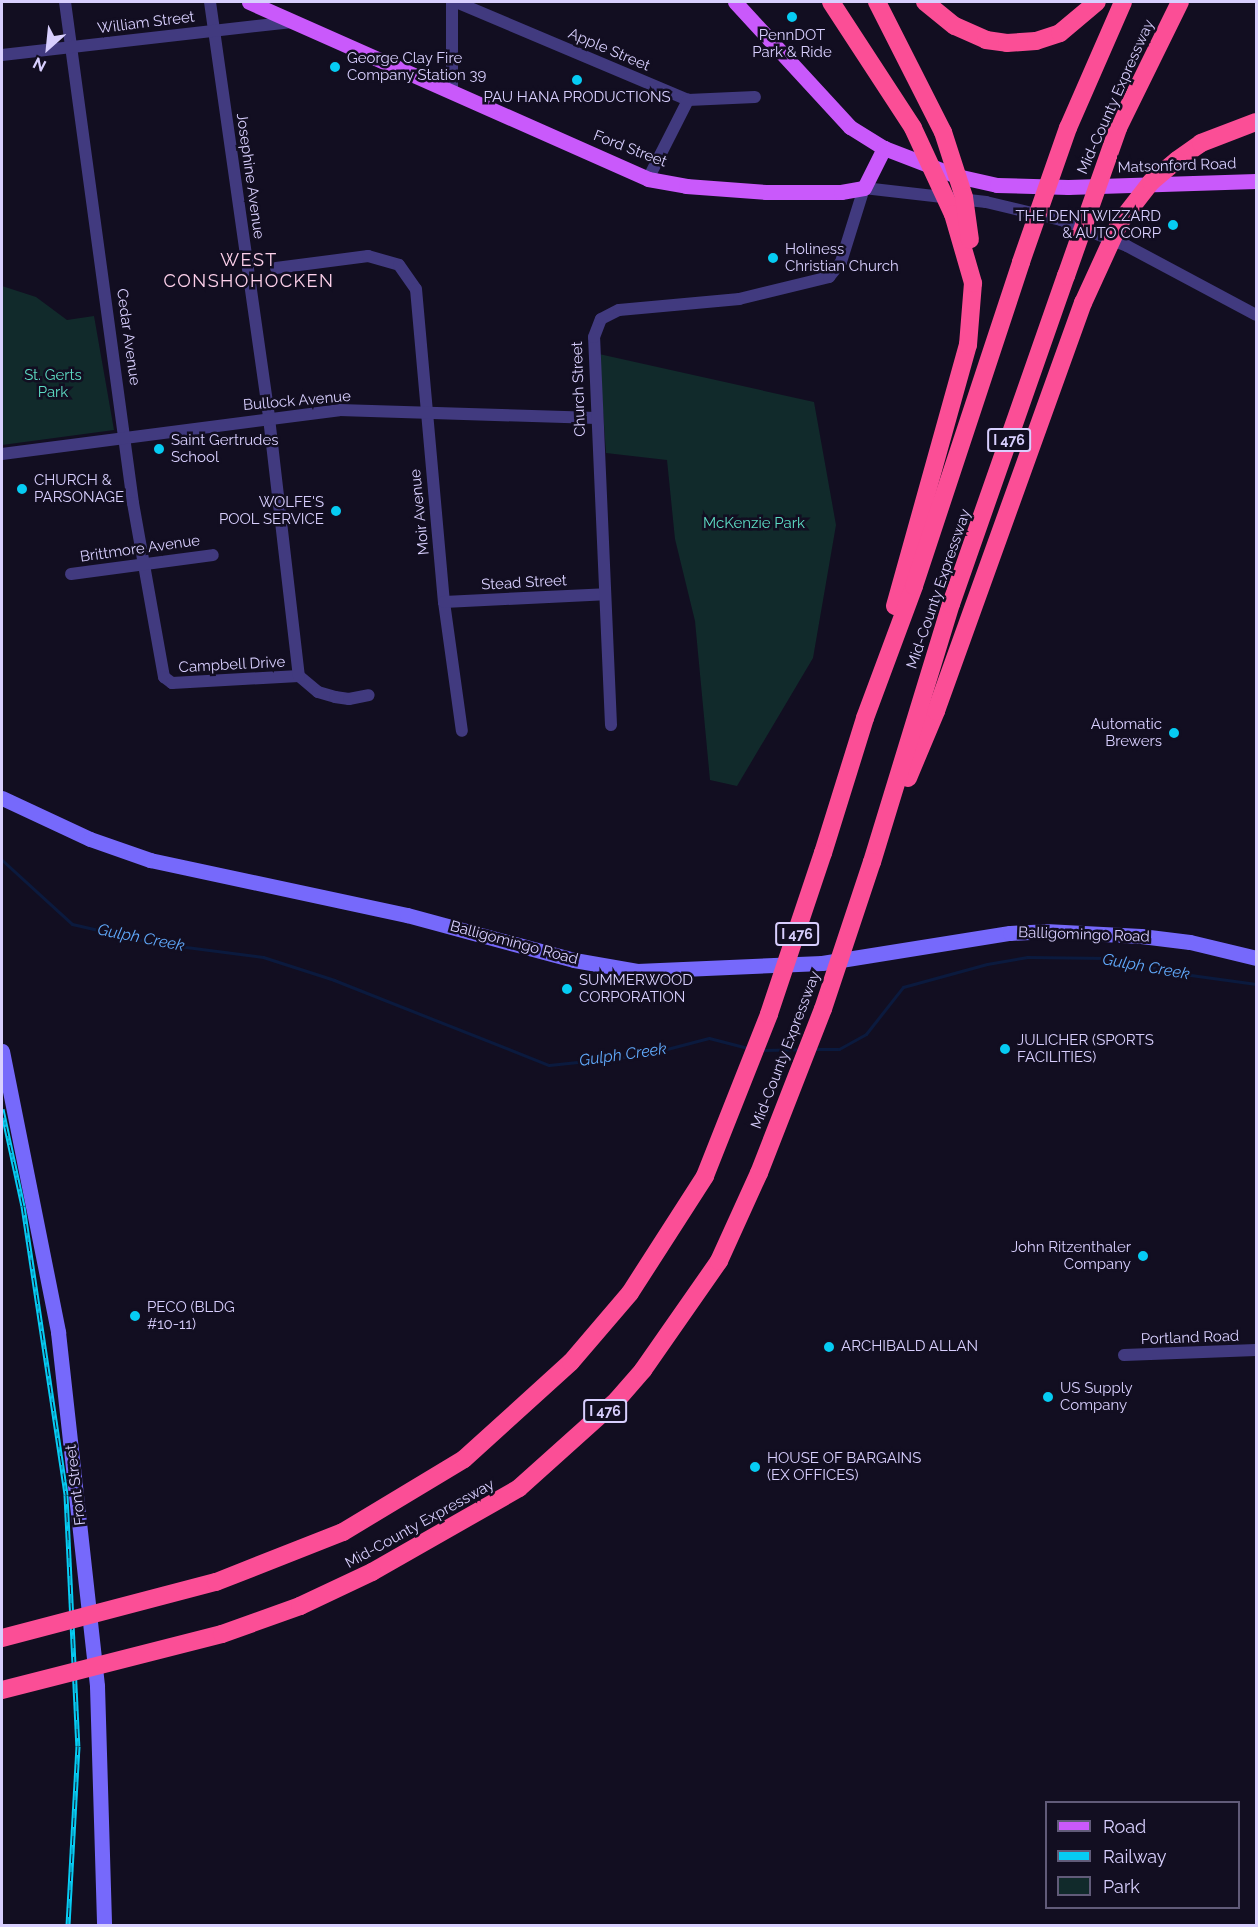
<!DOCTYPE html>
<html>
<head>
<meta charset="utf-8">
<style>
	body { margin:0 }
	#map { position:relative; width:1258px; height:1927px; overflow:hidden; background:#120e21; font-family:Raleway,sans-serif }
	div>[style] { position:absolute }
	.green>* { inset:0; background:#112a2b }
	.stream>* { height:3px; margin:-1.5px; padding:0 1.5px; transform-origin:1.5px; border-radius:1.5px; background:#0b1a3e }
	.street>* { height:12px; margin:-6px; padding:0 6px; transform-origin:6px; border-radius:6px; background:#413a7f }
	.secondary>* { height:15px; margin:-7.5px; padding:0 7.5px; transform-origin:7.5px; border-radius:7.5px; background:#7669fb }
	.primary>* { height:15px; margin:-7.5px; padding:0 7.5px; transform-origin:7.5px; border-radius:7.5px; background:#c959fb }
	.highway>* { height:18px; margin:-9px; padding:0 9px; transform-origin:9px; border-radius:9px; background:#fb4e96 }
	.rail>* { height:5px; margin-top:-2.5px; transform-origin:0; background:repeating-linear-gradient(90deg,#120e21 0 9px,#06ccf3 0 18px); box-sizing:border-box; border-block:2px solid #06ccf3 }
	.highway-bridge>* { height:18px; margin:-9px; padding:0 9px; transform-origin:9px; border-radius:9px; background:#fb4e96 }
	.dots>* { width:16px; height:16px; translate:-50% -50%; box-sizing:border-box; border:3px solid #120e21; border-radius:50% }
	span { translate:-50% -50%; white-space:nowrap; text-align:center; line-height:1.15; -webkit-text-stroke:5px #120e21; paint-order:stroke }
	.shield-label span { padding:2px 4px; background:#120e21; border:2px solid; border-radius:4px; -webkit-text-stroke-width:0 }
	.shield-label { font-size:14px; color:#d8cffe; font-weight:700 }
	.street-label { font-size:15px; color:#d8cffe }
	.poi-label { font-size:15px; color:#d8cffe }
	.left { translate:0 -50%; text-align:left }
	.right { translate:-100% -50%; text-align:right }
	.park-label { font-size:15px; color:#5ddcc4 }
	.water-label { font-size:16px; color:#60a9fb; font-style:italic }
	.quarter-label { font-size:18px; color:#fed1eb; letter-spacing:1.5px }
	.frame { position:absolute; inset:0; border:3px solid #d8cffe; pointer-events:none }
	.legend { position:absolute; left:1045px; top:1801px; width:195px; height:108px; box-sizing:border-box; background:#120e21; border:2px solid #615b79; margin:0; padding:8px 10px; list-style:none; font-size:18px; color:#d8cffe }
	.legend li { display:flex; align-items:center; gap:12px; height:30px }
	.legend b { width:30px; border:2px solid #615b79 }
	.north { position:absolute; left:18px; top:18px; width:60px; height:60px; -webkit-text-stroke:4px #120e21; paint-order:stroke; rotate:207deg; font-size:16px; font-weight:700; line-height:24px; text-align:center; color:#d8cffe }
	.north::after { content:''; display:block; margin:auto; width:21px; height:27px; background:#d8cffe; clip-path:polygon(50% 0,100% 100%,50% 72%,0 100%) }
</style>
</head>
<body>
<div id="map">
	<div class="green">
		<div style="clip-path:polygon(2px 286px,36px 297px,67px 320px,94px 316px,114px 430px,2px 445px)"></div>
		<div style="clip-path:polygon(599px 354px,814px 402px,836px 525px,813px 658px,737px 786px,710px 780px,695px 621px,675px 539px,667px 460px,606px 453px)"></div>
	</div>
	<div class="stream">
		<div style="left:2px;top:860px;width:95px;rotate:42.4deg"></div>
		<div style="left:72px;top:924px;width:85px;rotate:12.9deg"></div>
		<div style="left:155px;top:943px;width:109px;rotate:7.4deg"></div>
		<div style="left:263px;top:957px;width:75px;rotate:17.9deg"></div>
		<div style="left:334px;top:980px;width:231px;rotate:21.6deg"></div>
		<div style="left:549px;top:1065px;width:96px;rotate:-6deg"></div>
		<div style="left:644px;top:1055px;width:67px;rotate:-14.7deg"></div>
		<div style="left:709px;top:1038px;width:40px;rotate:14.4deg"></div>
		<div style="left:814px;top:1049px;width:25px"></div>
		<div style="left:839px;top:1049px;width:31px;rotate:-29deg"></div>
		<div style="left:866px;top:1034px;width:60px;rotate:-51.8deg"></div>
		<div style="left:903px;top:987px;width:87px;rotate:-15.3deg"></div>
		<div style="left:987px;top:964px;width:41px;rotate:-9.9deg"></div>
		<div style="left:1027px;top:957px;width:82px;rotate:0.7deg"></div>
		<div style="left:1109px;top:958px;width:69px;rotate:12.6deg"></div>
		<div style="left:1176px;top:973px;width:81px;rotate:7.8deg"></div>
		<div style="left:763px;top:1050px;width:39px;rotate:-1deg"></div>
	</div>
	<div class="street">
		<div style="left:65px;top:2px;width:506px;rotate:82.27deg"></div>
		<div style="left:133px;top:503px;width:177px;rotate:79.9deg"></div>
		<div style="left:164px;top:677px;width:10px;rotate:37deg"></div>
		<div style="left:172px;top:683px;width:127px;rotate:-3.2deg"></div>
		<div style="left:299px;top:676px;width:25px;rotate:40deg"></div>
		<div style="left:318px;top:692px;width:18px;rotate:16deg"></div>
		<div style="left:335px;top:697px;width:14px;rotate:8deg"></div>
		<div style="left:349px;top:699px;width:20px;rotate:-11deg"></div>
		<div style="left:210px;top:2px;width:420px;rotate:81.9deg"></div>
		<div style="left:269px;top:418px;width:260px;rotate:83.4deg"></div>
		<div style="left:456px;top:2px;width:252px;rotate:22.9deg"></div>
		<div style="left:688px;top:100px;width:67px;rotate:-2.6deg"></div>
		<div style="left:2px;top:55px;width:292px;rotate:-6.5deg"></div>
		<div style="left:452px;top:93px;width:91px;rotate:-90deg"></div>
		<div style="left:648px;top:179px;width:89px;rotate:-63.1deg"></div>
		<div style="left:276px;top:268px;width:93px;rotate:-7.4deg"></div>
		<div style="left:368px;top:256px;width:32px;rotate:16deg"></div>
		<div style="left:399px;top:265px;width:29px;rotate:55deg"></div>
		<div style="left:416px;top:289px;width:314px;rotate:84.9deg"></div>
		<div style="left:444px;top:602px;width:130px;rotate:82.1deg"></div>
		<div style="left:2px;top:454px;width:340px;rotate:-7.4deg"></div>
		<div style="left:339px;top:410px;width:258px;rotate:1.8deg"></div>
		<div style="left:71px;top:574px;width:143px;rotate:-7.6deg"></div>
		<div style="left:444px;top:602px;width:161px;rotate:-2.8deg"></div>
		<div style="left:611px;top:725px;width:388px;rotate:-92.5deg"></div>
		<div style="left:594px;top:337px;width:19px;rotate:-69deg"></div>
		<div style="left:601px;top:319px;width:20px;rotate:-27deg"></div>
		<div style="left:619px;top:310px;width:121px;rotate:-5.2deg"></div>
		<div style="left:739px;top:299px;width:93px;rotate:-13.7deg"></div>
		<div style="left:829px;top:277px;width:19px;rotate:-51deg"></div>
		<div style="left:841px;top:262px;width:77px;rotate:-72.7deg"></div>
		<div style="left:864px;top:188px;width:123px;rotate:6.5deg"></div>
		<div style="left:986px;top:202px;width:77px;rotate:13.5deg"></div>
		<div style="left:1061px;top:220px;width:71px;rotate:21.5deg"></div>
		<div style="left:1127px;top:246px;width:146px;rotate:28.1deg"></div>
		<div style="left:1124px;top:1355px;width:132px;rotate:-2.2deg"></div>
	</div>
	<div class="secondary">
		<div style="left:2px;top:798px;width:97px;rotate:25deg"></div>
		<div style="left:90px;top:839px;width:64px;rotate:19.3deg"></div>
		<div style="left:150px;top:860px;width:263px;rotate:12.1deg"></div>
		<div style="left:407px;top:915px;width:173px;rotate:15.1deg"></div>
		<div style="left:574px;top:960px;width:64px;rotate:9.9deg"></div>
		<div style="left:637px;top:971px;width:185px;rotate:-2.5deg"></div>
		<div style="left:822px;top:963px;width:190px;rotate:-9.1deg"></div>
		<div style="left:1010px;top:933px;width:35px;rotate:-3deg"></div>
		<div style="left:1045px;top:931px;width:96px;rotate:3deg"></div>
		<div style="left:1141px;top:936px;width:49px;rotate:7deg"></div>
		<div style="left:1190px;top:942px;width:68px;rotate:13.6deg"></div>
		<div style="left:2px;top:1051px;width:287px;rotate:78.7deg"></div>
		<div style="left:58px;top:1332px;width:356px;rotate:83.7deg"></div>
		<div style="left:97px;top:1686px;width:240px;rotate:88.3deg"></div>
	</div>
	<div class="primary">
		<div style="left:249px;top:2px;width:436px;rotate:23.9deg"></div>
		<div style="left:648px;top:179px;width:39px;rotate:10deg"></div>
		<div style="left:686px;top:186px;width:80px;rotate:4.3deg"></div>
		<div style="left:766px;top:192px;width:75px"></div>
		<div style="left:841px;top:192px;width:23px;rotate:-10deg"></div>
		<div style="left:864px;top:188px;width:45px;rotate:-63.4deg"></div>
		<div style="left:735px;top:2px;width:170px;rotate:47.4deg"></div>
		<div style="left:850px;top:127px;width:40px;rotate:32deg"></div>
		<div style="left:884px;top:148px;width:78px;rotate:21deg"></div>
		<div style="left:957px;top:176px;width:41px;rotate:12.7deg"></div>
		<div style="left:997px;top:185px;width:71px;rotate:1.6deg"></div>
		<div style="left:1068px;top:187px;width:188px;rotate:-1.8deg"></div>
	</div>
	<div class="highway">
		<div style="left:831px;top:2px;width:150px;rotate:56.9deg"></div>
		<div style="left:877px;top:2px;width:146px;rotate:63.1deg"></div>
		<div style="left:925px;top:2px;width:38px;rotate:39deg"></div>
		<div style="left:955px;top:26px;width:34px;rotate:24deg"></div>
		<div style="left:986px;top:40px;width:21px;rotate:8deg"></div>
		<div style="left:1007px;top:43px;width:29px;rotate:-4deg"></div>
		<div style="left:1036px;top:41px;width:25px;rotate:-18deg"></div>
		<div style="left:1060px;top:33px;width:48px;rotate:-40deg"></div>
		<div style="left:1068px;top:128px;width:137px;rotate:-66.4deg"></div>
		<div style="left:1118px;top:128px;width:140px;rotate:-63.8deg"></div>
		<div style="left:1177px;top:160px;width:29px;rotate:-35deg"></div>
		<div style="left:1201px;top:143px;width:59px;rotate:-20.9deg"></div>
		<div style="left:895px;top:606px;width:271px;rotate:-74.4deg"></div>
		<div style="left:968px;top:345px;width:62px;rotate:-85.4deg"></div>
		<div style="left:908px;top:778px;width:73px;rotate:-67.3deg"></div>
		<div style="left:936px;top:711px;width:434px;rotate:-70.2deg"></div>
		<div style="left:823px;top:853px;width:141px;rotate:-72.7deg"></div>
		<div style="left:865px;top:718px;width:141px;rotate:-69.6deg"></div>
		<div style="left:914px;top:586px;width:341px;rotate:-71.7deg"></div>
		<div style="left:872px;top:862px;width:270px;rotate:-73deg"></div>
		<div style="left:951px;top:604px;width:348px;rotate:-70.7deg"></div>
		<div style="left:343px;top:1532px;width:141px;rotate:-31.1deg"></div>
		<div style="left:464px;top:1459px;width:144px;rotate:-42.2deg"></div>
		<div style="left:571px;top:1362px;width:91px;rotate:-49.5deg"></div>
		<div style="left:630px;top:1293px;width:139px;rotate:-57.3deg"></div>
		<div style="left:705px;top:1176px;width:174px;rotate:-68.4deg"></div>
		<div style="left:372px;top:1572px;width:169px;rotate:-29.7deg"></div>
		<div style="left:519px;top:1488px;width:132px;rotate:-41.9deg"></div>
		<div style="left:617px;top:1400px;width:40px;rotate:-49deg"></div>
		<div style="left:643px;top:1370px;width:133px;rotate:-55.1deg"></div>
		<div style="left:719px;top:1261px;width:97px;rotate:-65.6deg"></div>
	</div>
	<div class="rail">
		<div style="left:2px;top:1109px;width:99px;rotate:77.8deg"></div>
		<div style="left:23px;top:1206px;width:292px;rotate:81.5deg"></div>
		<div style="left:66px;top:1495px;width:251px;rotate:87.3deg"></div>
		<div style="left:78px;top:1746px;width:180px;rotate:93.2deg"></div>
	</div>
	<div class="highway-bridge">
		<div style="left:913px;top:128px;width:95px;rotate:65.1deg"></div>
		<div style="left:953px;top:214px;width:72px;rotate:73.8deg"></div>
		<div style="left:943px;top:132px;width:68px;rotate:72.1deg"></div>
		<div style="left:964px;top:197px;width:43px;rotate:82.1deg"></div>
		<div style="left:1021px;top:262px;width:142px;rotate:-70.7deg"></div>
		<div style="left:1066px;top:276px;width:157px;rotate:-70.6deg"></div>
		<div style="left:1083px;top:303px;width:89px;rotate:-65.4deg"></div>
		<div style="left:1120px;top:222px;width:51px;rotate:-52.2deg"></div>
		<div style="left:1151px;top:182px;width:34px;rotate:-40deg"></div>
		<div style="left:769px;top:1014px;width:170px;rotate:-71.5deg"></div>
		<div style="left:759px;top:1173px;width:176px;rotate:-68.7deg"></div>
		<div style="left:823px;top:1009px;width:155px;rotate:-71.6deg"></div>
		<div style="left:2px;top:1638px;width:221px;rotate:-14.7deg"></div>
		<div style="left:216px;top:1582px;width:136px;rotate:-21.5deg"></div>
		<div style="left:2px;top:1690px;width:227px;rotate:-14.3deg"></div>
		<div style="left:222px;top:1634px;width:83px;rotate:-19.7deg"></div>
		<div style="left:300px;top:1606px;width:80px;rotate:-25.3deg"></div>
	</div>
	<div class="dots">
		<div style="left:792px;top:17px;background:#06ccf3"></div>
		<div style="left:335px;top:67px;background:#06ccf3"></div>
		<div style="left:577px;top:80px;background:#06ccf3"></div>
		<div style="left:1173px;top:225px;background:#06ccf3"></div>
		<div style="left:773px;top:258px;background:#06ccf3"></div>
		<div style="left:159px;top:449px;background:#06ccf3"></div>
		<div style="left:22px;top:489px;background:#06ccf3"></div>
		<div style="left:336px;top:511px;background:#06ccf3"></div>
		<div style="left:1174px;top:733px;background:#06ccf3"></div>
		<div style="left:567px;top:989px;background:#06ccf3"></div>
		<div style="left:1005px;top:1049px;background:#06ccf3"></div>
		<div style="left:1143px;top:1256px;background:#06ccf3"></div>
		<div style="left:135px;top:1316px;background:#06ccf3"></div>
		<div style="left:829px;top:1347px;background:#06ccf3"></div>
		<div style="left:1048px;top:1397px;background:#06ccf3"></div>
		<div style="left:755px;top:1467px;background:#06ccf3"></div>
	</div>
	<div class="shield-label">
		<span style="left:1009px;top:440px">I 476</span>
		<span style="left:797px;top:934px">I 476</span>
		<span style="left:605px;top:1411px">I 476</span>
	</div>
	<div class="street-label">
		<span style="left:146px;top:23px;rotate:-7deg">William Street</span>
		<span style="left:609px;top:50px;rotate:23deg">Apple Street</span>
		<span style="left:1116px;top:97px;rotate:-66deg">Mid-County Expressway</span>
		<span style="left:630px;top:149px;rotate:21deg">Ford Street</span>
		<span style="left:1177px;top:166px;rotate:-2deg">Matsonford Road</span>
		<span style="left:250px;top:176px;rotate:82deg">Josephine Avenue</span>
		<span style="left:128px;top:337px;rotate:82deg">Cedar Avenue</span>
		<span style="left:579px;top:389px;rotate:-92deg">Church Street</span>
		<span style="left:297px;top:401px;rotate:-5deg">Bullock Avenue</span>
		<span style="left:420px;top:512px;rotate:-96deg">Moir Avenue</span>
		<span style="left:140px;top:549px;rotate:-8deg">Brittmore Avenue</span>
		<span style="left:524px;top:583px;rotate:-3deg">Stead Street</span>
		<span style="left:939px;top:589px;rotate:-71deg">Mid-County Expressway</span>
		<span style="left:232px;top:665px;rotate:-3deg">Campbell Drive</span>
		<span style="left:1084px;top:935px;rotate:2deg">Balligomingo Road</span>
		<span style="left:514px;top:943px;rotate:15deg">Balligomingo Road</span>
		<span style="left:786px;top:1050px;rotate:-69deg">Mid-County Expressway</span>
		<span style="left:1190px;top:1338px;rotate:-2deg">Portland Road</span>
		<span style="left:76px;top:1485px;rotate:-97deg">Front Street</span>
		<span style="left:420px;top:1524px;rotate:-29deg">Mid-County Expressway</span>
	</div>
	<div class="poi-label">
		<span style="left:792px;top:44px">PennDOT<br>Park &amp; Ride</span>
		<span class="left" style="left:347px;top:67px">George Clay Fire<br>Company Station 39</span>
		<span style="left:577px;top:98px">PAU HANA PRODUCTIONS</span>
		<span class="right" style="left:1161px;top:225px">THE DENT WIZZARD<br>&amp; AUTO CORP</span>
		<span class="left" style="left:785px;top:258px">Holiness<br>Christian Church</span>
		<span class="left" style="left:171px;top:449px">Saint Gertrudes<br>School</span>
		<span class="left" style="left:34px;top:489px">CHURCH &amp;<br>PARSONAGE</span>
		<span class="right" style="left:324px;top:511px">WOLFE'S<br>POOL SERVICE</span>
		<span class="right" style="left:1162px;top:733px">Automatic<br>Brewers</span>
		<span class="left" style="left:579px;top:989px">SUMMERWOOD<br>CORPORATION</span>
		<span class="left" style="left:1017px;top:1049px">JULICHER (SPORTS<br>FACILITIES)</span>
		<span class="right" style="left:1131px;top:1256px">John Ritzenthaler<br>Company</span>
		<span class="left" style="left:147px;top:1316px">PECO (BLDG<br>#10-11)</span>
		<span class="left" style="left:841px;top:1347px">ARCHIBALD ALLAN</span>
		<span class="left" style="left:1060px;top:1397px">US Supply<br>Company</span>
		<span class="left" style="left:767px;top:1467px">HOUSE OF BARGAINS<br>(EX OFFICES)</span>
	</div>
	<div class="park-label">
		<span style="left:53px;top:384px">St. Gerts<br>Park</span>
		<span style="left:754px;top:524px">McKenzie Park</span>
	</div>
	<div class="water-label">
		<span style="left:141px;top:938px;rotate:11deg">Gulph Creek</span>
		<span style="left:1146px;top:967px;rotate:10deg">Gulph Creek</span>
		<span style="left:623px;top:1055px;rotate:-8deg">Gulph Creek</span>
	</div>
	<div class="quarter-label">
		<span style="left:249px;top:271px">WEST<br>CONSHOHOCKEN</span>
	</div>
	<div class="frame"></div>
	<ul class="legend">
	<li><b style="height:8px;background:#c959fb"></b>Road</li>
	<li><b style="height:8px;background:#06ccf3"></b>Railway</li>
	<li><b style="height:16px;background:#112a2b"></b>Park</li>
	</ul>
	<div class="north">N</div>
</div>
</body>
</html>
